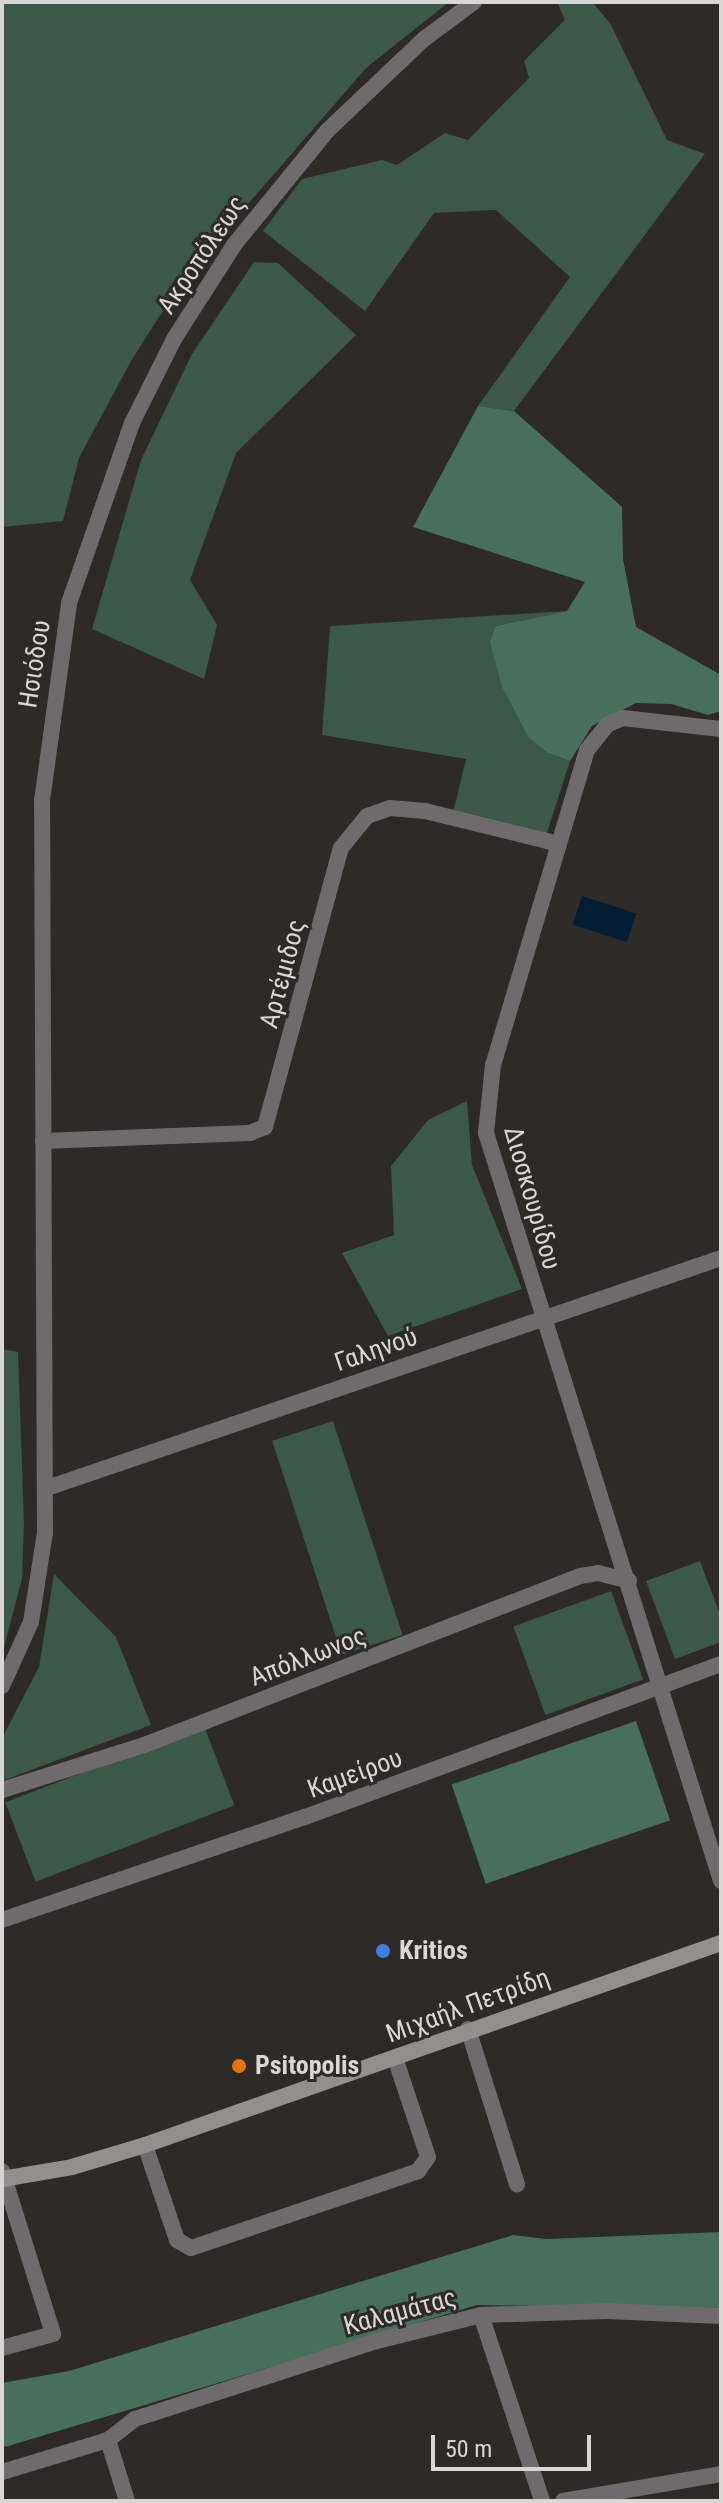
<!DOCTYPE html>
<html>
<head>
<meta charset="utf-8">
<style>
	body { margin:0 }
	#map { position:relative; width:723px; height:2503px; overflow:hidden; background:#2d2a28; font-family:"Roboto Condensed",sans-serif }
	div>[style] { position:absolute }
	.green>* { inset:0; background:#3b5849; transform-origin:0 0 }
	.forest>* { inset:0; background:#476f5b; transform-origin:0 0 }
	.water>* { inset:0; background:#031d35; transform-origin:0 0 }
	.minor>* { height:16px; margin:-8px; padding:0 8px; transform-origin:8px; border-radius:8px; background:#6d6b6b }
	.tertiary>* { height:16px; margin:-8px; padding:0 8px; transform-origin:8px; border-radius:8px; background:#6d6b6b }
	.secondary>* { height:16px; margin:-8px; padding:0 8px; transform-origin:8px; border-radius:8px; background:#928f8f }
	.dots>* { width:22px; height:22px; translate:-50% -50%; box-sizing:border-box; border:4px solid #2d2a28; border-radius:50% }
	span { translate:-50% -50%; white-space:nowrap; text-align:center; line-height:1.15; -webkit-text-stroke:6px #2d2a28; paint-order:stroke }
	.street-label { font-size:26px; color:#d9d7d6 }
	.poi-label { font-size:26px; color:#d9d7d6; font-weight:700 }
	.left { translate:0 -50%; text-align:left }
	.frame { position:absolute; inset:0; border:4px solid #d9d7d6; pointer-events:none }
	.scale { position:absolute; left:431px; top:2435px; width:160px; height:36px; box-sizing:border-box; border:4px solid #d9d7d6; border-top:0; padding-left:10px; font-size:24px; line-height:28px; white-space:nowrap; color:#d9d7d6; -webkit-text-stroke:6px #2d2a28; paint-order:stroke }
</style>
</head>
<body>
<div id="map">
	<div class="green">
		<div style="clip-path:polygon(2px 2px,449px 2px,366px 68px,183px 279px,131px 361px,79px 458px,63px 521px,2px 527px)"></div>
		<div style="clip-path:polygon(557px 2px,592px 2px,610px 23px,667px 140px,705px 154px,514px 411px,478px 406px,570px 277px,496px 210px,434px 213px,365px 311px,263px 231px,302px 179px,382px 160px,397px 165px,445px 133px,468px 140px,529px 78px,524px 61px,565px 20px)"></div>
		<div style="clip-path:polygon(254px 262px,278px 263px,356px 335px,236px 453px,190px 580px,217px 625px,204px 679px,92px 629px,141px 460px,192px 354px)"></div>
		<div style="clip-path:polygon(567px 611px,496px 626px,548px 753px,570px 761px,545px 839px,453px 813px,466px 759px,322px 735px,330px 626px)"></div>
		<div style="clip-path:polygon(467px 1101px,472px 1165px,522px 1289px,388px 1336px,342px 1253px,394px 1235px,391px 1166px,428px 1120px)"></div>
		<div style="clip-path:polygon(2px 1349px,18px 1352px,24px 1523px,22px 1579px,3px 1651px)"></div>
		<div style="left:333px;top:1421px;width:225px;height:64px;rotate:72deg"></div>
		<div style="clip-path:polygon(700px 1561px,721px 1617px,721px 1642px,675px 1659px,646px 1581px)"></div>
		<div style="clip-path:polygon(54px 1574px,116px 1637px,151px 1725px,2px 1781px,2px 1738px,39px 1667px)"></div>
		<div style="left:611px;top:1591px;width:94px;height:104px;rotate:70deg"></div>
		<div style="left:204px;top:1726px;width:85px;height:213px;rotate:69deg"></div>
	</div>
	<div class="forest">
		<div style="clip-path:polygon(478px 406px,514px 411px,622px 507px,623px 559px,636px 627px,721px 675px,721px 711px,708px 715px,671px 704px,636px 703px,592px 726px,570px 761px,548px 753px,529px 738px,502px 687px,490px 642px,496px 626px,567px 611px,585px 582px,413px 527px)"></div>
		<div style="left:636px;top:1721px;width:105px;height:195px;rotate:71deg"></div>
		<div style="clip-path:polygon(721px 2232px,721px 2308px,477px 2305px,5px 2447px,2px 2442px,2px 2383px,69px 2371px,513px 2235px,546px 2239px)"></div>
	</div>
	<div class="water">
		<div style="left:582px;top:896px;width:57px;height:30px;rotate:18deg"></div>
	</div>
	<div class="minor">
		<div style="left:721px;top:729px;width:99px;rotate:-173.6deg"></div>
		<div style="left:623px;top:718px;width:16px;rotate:158deg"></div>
		<div style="left:608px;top:724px;width:33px;rotate:129deg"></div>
		<div style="left:587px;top:750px;width:329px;rotate:106.6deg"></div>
		<div style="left:493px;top:1065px;width:68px;rotate:95.9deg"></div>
		<div style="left:486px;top:1133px;width:784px;rotate:72.56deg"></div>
		<div style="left:43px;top:1141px;width:207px;rotate:-2.2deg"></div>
		<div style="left:250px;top:1133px;width:16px;rotate:-22deg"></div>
		<div style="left:265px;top:1127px;width:289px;rotate:-74.8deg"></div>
		<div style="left:341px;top:848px;width:41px;rotate:-50.9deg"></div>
		<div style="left:367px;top:816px;width:24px;rotate:-19deg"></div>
		<div style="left:390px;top:808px;width:35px;rotate:5deg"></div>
		<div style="left:425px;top:811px;width:138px;rotate:13.8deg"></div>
		<div style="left:47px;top:1488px;width:712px;rotate:-18.84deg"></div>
		<div style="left:2px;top:1790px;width:152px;rotate:-17.6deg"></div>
		<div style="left:147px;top:1744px;width:464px;rotate:-21.2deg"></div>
		<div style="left:580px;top:1576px;width:18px;rotate:-9deg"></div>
		<div style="left:598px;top:1573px;width:32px;rotate:14deg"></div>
		<div style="left:2px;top:1920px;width:320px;rotate:-18.8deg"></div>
		<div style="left:305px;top:1817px;width:443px;rotate:-20.2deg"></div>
		<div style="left:468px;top:2029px;width:163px;rotate:72.5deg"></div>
		<div style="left:145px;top:2145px;width:100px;rotate:71.4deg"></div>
		<div style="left:177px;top:2240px;width:16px;rotate:30deg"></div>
		<div style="left:191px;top:2248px;width:240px;rotate:-18.7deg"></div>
		<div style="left:418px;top:2171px;width:17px;rotate:-54deg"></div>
		<div style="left:428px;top:2157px;width:104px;rotate:-108.4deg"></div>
		<div style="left:2px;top:2171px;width:171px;rotate:72.6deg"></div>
		<div style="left:53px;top:2334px;width:53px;rotate:164.6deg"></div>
		<div style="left:481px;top:2315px;width:196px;rotate:71.8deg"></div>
		<div style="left:108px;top:2440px;width:64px;rotate:72.7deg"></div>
		<div style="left:2px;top:2472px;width:111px;rotate:-16.8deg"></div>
		<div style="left:108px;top:2440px;width:34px;rotate:-38deg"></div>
		<div style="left:135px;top:2419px;width:254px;rotate:-17.9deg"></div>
		<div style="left:377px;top:2341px;width:107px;rotate:-14deg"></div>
		<div style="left:481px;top:2315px;width:126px;rotate:-1.8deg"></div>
		<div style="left:607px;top:2311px;width:114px;rotate:2.5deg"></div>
		<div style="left:563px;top:2501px;width:160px;rotate:-9.7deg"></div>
	</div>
	<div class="tertiary">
		<div style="left:2px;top:1686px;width:70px;rotate:-65.6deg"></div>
		<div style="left:31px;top:1622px;width:90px;rotate:-81.1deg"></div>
		<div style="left:45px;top:1533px;width:732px;rotate:-90.23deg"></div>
		<div style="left:42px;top:801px;width:200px;rotate:-82.2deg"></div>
		<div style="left:69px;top:603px;width:191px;rotate:-70.7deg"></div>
		<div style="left:132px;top:423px;width:94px;rotate:-63.4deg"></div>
		<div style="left:174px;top:339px;width:112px;rotate:-57.4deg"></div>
		<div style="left:234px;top:245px;width:147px;rotate:-50.8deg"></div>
		<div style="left:327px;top:131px;width:134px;rotate:-43.5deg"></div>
		<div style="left:424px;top:39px;width:62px;rotate:-36.5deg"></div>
	</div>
	<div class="secondary">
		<div style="left:2px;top:2179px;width:71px;rotate:-9.7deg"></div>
		<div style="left:72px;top:2167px;width:76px;rotate:-16.8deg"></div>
		<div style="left:145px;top:2145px;width:610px;rotate:-19.33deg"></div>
	</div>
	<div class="dots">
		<div style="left:383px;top:1951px;background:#3f7fe0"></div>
		<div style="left:239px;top:2066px;background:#e8710a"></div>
	</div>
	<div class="street-label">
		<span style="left:202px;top:255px;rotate:-56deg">Ακροπόλεως</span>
		<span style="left:35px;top:664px;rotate:-81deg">Ησιόδου</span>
		<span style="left:283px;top:974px;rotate:-75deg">Αρτέμιδος</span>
		<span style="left:532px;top:1198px;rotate:74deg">Διοσκουρίδου</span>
		<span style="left:376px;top:1350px;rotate:-19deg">Γαληνού</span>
		<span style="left:308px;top:1657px;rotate:-21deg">Απόλλωνος</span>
		<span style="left:355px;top:1774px;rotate:-20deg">Καμείρου</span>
		<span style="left:468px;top:2006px;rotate:-20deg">Μιχαήλ Πετρίδη</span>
		<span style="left:400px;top:2312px;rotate:-15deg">Καλαμάτας</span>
	</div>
	<div class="poi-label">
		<span class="left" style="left:399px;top:1951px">Kritios</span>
		<span class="left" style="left:255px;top:2066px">Psitopolis</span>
	</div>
	<div class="frame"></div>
	<div class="scale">50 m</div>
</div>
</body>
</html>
